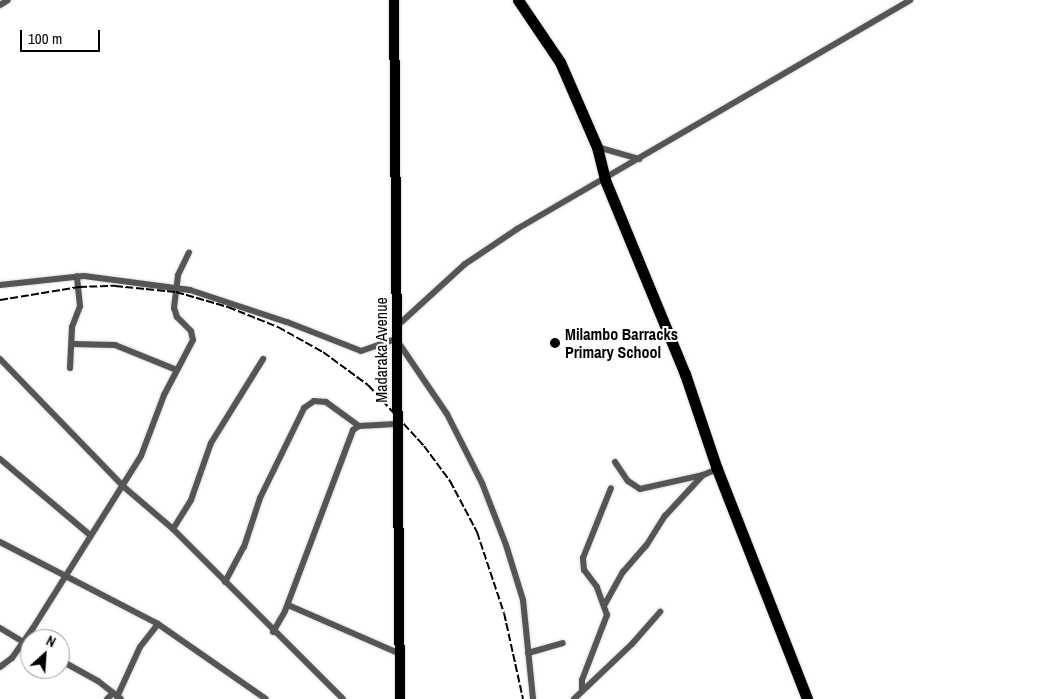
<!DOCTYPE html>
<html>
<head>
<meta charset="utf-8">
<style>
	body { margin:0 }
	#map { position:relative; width:1046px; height:699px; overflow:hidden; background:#fff; font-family:"Archivo Narrow",sans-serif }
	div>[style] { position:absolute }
	.roads { filter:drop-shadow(0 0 1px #dbdbdb) drop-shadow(0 0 1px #dbdbdb) }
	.street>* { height:6px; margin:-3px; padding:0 3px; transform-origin:3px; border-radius:3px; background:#555 }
	.primary>* { height:10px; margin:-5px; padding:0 5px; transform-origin:5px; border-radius:5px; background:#000 }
	.highway>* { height:11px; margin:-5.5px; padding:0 5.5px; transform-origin:5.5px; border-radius:5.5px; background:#000 }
	.rail>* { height:2px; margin-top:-1px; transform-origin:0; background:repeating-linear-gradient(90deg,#000 0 8px,transparent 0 10.5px) }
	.dots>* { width:14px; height:14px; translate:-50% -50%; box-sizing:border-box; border:2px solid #fff; border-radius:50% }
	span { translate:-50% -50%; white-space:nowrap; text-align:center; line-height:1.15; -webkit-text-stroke:4px #fff; paint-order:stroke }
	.poi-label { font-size:16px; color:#000; font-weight:700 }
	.left { translate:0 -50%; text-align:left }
	.street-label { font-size:16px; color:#000 }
	.north { position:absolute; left:20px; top:629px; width:50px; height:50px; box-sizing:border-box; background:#fff; border:1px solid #999; border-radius:50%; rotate:26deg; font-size:14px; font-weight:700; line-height:20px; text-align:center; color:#000 }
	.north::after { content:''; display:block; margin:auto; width:18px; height:22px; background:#000; clip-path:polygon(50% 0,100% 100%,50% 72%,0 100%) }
	.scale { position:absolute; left:20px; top:30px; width:80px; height:22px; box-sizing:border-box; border:2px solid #000; border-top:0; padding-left:6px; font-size:15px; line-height:18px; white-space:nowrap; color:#000; -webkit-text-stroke:4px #fff; paint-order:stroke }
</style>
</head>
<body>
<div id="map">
	<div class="roads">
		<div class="street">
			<div style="left:0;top:5px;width:9px;rotate:-32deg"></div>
			<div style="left:597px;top:147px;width:44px;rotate:15.9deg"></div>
			<div style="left:0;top:285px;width:84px;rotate:-6.1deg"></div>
			<div style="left:84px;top:276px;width:107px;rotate:7.5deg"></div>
			<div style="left:190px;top:290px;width:102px;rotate:18.3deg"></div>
			<div style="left:287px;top:322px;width:79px;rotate:21.4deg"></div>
			<div style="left:361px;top:351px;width:37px;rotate:-19deg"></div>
			<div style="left:396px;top:339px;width:91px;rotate:55.8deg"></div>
			<div style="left:447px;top:414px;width:77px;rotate:63.1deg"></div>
			<div style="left:482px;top:483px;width:66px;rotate:68.8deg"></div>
			<div style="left:506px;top:545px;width:58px;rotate:72.8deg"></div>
			<div style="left:523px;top:600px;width:100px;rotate:84.2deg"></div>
			<div style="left:396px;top:327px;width:93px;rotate:-42.4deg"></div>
			<div style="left:465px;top:264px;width:63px;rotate:-33.9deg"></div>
			<div style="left:517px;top:229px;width:455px;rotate:-30.2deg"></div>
			<div style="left:72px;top:344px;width:43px;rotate:1.3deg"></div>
			<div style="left:115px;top:345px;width:67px;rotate:22deg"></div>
			<div style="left:0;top:359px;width:178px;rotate:45.9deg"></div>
			<div style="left:124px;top:487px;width:65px;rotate:40.6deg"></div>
			<div style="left:173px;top:529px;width:240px;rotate:45deg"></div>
			<div style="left:70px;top:368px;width:41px;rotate:-87.2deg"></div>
			<div style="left:72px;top:327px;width:22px;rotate:-69deg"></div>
			<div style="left:80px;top:306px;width:30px;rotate:-96deg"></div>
			<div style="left:0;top:459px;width:118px;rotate:40.2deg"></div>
			<div style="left:615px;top:462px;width:23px;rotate:56deg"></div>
			<div style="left:628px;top:481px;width:14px;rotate:34deg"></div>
			<div style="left:640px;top:489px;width:65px;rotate:-12.5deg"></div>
			<div style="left:173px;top:529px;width:34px;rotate:-58deg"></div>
			<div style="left:191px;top:500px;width:60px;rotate:-70.7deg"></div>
			<div style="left:211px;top:443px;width:99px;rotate:-58.2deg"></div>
			<div style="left:0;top:542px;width:178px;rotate:27.4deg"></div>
			<div style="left:158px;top:624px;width:131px;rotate:34.8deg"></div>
			<div style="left:225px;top:582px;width:40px;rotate:-62deg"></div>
			<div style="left:244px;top:547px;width:52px;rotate:-71.9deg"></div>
			<div style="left:260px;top:498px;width:100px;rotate:-63.9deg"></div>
			<div style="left:304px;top:408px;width:12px;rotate:-35deg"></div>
			<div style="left:314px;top:401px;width:12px;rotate:5deg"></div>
			<div style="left:326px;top:402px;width:41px;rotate:36deg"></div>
			<div style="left:605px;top:604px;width:37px;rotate:-61deg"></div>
			<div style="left:623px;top:572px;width:35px;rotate:-49deg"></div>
			<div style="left:646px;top:546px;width:36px;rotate:-58deg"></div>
			<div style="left:665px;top:516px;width:56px;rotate:-47.2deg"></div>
			<div style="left:703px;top:475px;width:15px;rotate:-23deg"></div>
			<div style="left:288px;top:605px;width:122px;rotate:23.6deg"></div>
			<div style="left:0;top:628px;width:35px;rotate:31deg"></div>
			<div style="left:273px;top:632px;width:24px;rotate:-60deg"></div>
			<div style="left:285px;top:611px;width:193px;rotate:-69.4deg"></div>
			<div style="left:353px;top:430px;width:7px;rotate:-34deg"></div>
			<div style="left:359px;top:426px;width:37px;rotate:-3deg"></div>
			<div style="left:528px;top:653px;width:36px;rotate:-16deg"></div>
			<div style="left:60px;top:660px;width:43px;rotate:28.9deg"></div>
			<div style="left:98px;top:681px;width:29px;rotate:38deg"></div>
			<div style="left:0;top:667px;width:15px;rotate:-37deg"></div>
			<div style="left:12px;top:658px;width:37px;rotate:-55deg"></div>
			<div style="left:33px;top:628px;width:203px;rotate:-57.9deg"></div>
			<div style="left:141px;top:456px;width:65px;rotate:-69.3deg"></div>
			<div style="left:164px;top:395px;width:62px;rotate:-62.2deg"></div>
			<div style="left:193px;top:340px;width:9px;rotate:-103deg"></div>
			<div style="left:191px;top:331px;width:20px;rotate:-135deg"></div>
			<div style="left:177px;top:317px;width:9px;rotate:-108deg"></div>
			<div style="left:174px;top:308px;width:33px;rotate:-83deg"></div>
			<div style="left:178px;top:275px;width:25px;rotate:-64deg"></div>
			<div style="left:582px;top:691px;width:11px;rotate:-90deg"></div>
			<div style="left:582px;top:680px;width:70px;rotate:-69deg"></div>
			<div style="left:607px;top:615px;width:30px;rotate:-110deg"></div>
			<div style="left:597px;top:587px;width:21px;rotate:-127deg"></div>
			<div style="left:584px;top:570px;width:12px;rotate:-95deg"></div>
			<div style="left:583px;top:558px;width:75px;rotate:-68.2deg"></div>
			<div style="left:117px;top:697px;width:55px;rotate:-65.3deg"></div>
			<div style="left:140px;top:647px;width:29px;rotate:-52deg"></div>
			<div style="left:107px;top:699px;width:7px;rotate:-45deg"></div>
			<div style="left:574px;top:699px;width:80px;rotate:-43.5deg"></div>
			<div style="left:632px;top:644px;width:43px;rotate:-48.8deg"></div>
		</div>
		<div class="primary">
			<div style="left:394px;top:0;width:699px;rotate:89.51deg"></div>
		</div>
		<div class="highway">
			<div style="left:518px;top:0;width:75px;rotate:55.9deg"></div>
			<div style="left:560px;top:62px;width:93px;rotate:66.5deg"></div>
			<div style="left:597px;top:147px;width:34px;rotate:76deg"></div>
			<div style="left:605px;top:180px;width:210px;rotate:67.6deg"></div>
			<div style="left:685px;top:374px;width:100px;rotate:71.4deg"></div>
			<div style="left:717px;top:469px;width:247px;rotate:68.6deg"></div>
		</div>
	</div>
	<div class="rail">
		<div style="left:0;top:300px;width:80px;rotate:-9.3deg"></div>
		<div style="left:79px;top:287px;width:36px;rotate:-2deg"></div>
		<div style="left:115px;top:286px;width:61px;rotate:5.6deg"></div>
		<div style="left:176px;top:292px;width:54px;rotate:16.1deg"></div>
		<div style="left:228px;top:307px;width:54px;rotate:21.8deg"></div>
		<div style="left:278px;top:327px;width:51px;rotate:29.1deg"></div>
		<div style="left:323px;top:352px;width:56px;rotate:36.3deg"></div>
		<div style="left:368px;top:385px;width:83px;rotate:47.4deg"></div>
		<div style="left:424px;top:446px;width:44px;rotate:53.4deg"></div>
		<div style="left:450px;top:481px;width:58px;rotate:62.1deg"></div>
		<div style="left:477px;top:532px;width:85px;rotate:71.6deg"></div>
		<div style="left:504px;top:613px;width:88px;rotate:77.5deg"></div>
	</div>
	<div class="dots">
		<div style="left:555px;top:343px;background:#000"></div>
	</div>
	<div class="poi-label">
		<span class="left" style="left:565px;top:343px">Milambo Barracks<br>Primary School</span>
	</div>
	<div class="street-label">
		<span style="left:381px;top:350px;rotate:-90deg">Madaraka Avenue</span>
	</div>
	<div class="north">N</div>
	<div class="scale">100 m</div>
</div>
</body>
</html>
